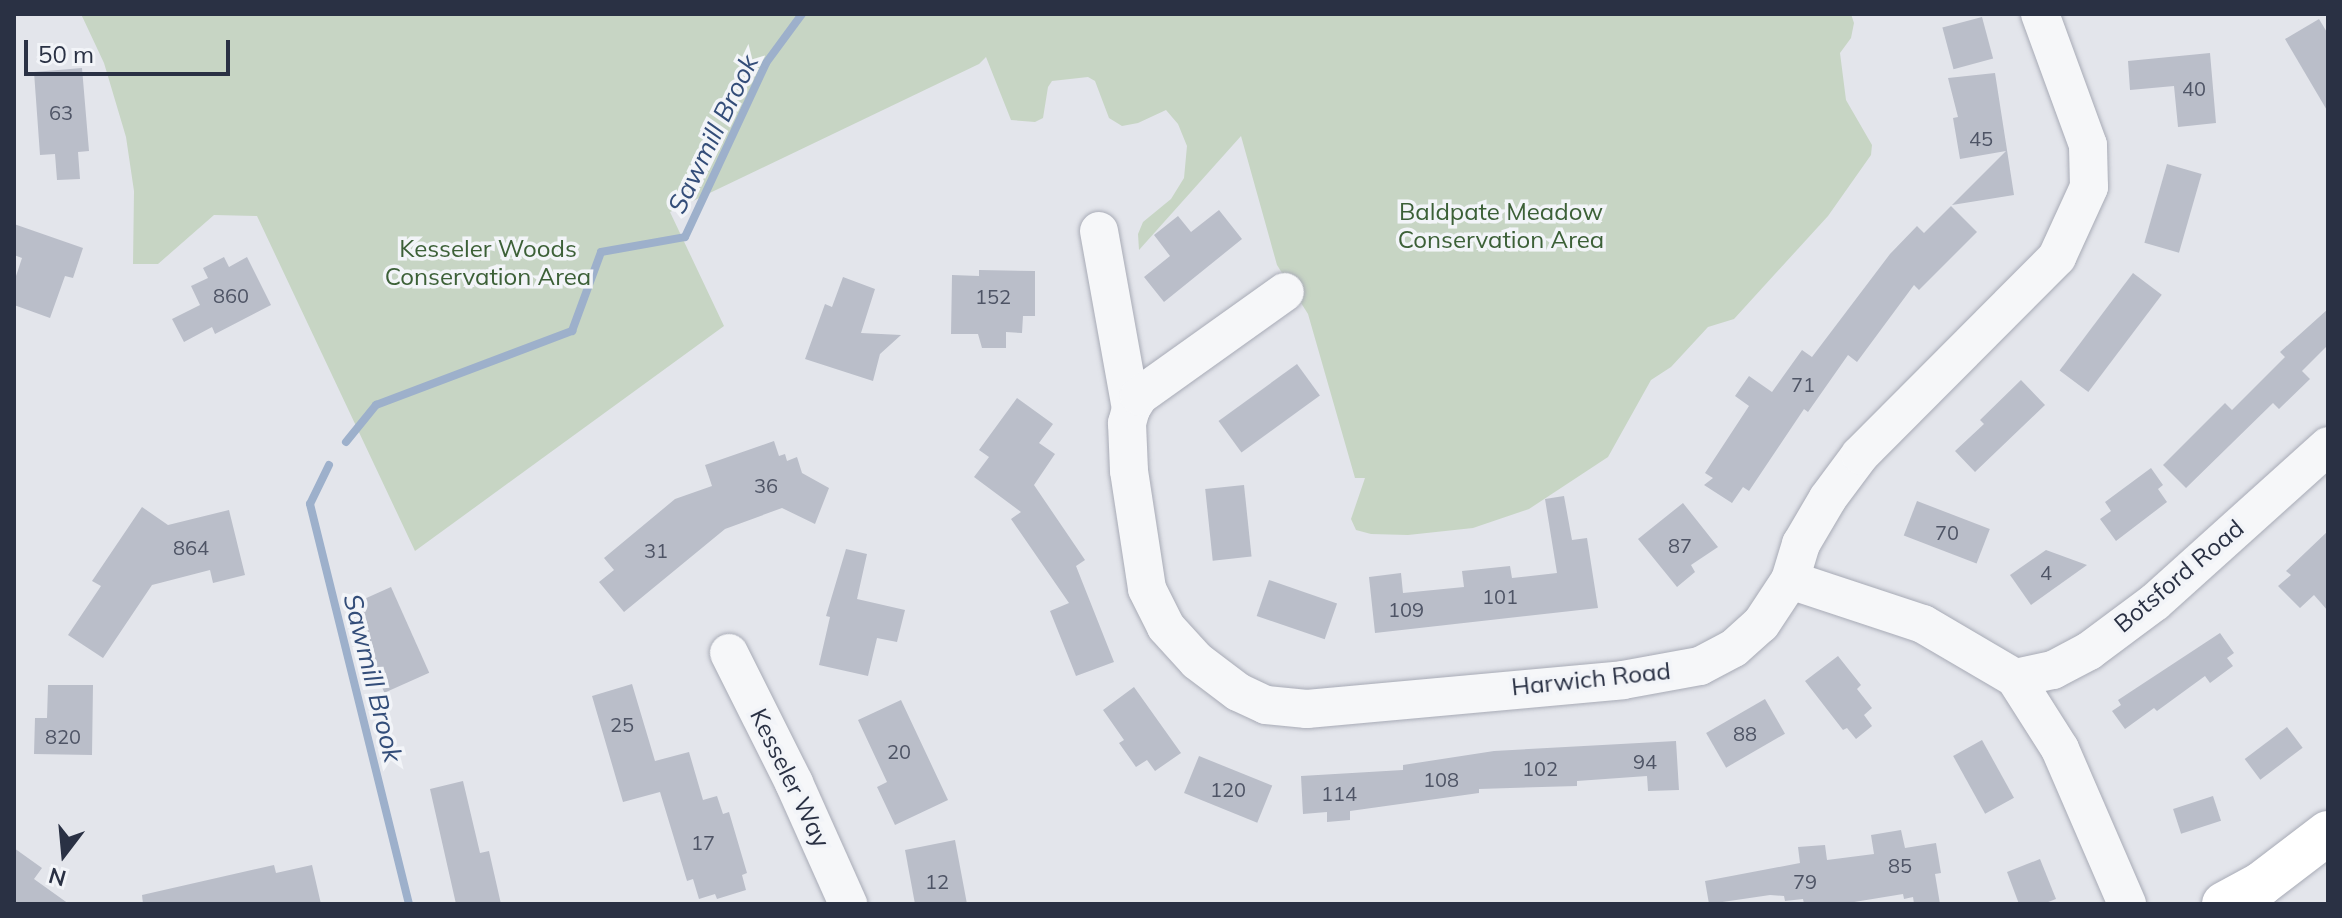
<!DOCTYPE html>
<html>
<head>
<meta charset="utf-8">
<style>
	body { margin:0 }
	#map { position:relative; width:2342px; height:918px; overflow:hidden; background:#e3e5eb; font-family:Mulish,sans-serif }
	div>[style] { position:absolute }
	.green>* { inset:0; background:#c7d5c4 }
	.stream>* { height:8px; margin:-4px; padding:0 4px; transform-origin:4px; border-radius:4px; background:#9db0cb }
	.building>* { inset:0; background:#babec9; transform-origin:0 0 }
	.roads { filter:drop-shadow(0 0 2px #a8abb6) drop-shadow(0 0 2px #a8abb6) }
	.minor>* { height:38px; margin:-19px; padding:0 19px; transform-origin:19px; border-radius:19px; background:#f6f7f9 }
	.major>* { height:44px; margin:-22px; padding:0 22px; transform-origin:22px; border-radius:22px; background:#fff }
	span { translate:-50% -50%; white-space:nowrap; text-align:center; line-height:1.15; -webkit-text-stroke:7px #f2f4f8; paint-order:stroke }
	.number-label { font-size:20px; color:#4e5465 }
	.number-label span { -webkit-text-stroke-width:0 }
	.park-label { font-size:24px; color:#3c6037 }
	.street-label { font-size:24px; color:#2a3144 }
	.water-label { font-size:26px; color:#334d79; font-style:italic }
	.frame { position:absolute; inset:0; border:16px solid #2a3144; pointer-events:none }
	.north { position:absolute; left:24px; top:814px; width:80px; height:80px; -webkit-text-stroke:6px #f2f4f8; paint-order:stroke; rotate:196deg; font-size:22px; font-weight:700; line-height:32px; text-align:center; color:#2a3144 }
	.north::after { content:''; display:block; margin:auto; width:28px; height:36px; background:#2a3144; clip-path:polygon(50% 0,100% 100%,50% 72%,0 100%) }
	.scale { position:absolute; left:24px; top:40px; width:206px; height:36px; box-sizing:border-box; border:4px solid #2a3144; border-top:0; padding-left:10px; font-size:24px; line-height:28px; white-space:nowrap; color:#2a3144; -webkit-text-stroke:6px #f2f4f8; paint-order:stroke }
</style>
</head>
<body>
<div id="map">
	<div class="green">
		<div style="clip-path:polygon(81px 14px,1851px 14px,1854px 23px,1851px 38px,1840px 53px,1846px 100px,1872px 145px,1871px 155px,1828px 216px,1734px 319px,1708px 327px,1671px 367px,1651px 380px,1608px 457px,1529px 509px,1473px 528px,1408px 535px,1371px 534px,1356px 530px,1351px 519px,1365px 478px,1355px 478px,1308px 314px,1277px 265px,1241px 136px,1139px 250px,1138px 234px,1143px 222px,1171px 199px,1184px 178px,1187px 146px,1178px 124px,1166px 110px,1138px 123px,1122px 126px,1109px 118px,1095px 81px,1088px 77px,1052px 81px,1048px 87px,1043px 118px,1035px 122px,1011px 120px,986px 57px,979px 64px,670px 212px,724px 326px,415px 551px,257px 216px,214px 215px,158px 264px,133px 264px,134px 191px,126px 137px,104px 63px)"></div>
	</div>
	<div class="stream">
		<div style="left:346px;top:442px;width:48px;rotate:-51deg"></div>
		<div style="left:376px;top:405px;width:210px;rotate:-20.7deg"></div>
		<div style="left:572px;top:331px;width:84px;rotate:-69.8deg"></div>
		<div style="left:601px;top:252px;width:85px;rotate:-10.1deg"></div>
		<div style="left:685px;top:237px;width:192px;rotate:-65deg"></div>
		<div style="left:766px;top:63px;width:61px;rotate:-53.7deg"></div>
		<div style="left:329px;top:465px;width:43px;rotate:116deg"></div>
		<div style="left:310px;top:504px;width:412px;rotate:76.1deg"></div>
	</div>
	<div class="building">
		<div style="left:1982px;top:17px;width:43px;height:41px;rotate:75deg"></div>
		<div style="clip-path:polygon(2319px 19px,2328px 34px,2328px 112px,2285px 39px)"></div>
		<div style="clip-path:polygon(2210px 53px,2216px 123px,2178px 127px,2174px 86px,2130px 90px,2128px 61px)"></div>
		<div style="clip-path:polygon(82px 68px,89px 151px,78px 152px,80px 179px,57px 180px,55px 154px,40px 155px,34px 72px)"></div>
		<div style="clip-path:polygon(1995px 73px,2014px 195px,1952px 205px,2006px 151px,1960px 159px,1953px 118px,1958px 117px,1948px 78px)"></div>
		<div style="left:2167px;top:164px;width:36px;height:82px;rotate:16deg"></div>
		<div style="clip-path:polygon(1951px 206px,1977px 232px,1919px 290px,1914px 285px,1857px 362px,1848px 355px,1808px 412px,1804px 409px,1749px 491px,1743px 487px,1732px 503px,1704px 485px,1713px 478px,1705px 473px,1749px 406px,1735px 396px,1749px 376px,1772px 392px,1802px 350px,1812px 357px,1890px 254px,1917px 226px,1924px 233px)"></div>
		<div style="clip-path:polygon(1219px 210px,1242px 239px,1164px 302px,1144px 277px,1170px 256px,1154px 235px,1178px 216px,1191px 232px)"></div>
		<div style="clip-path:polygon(14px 224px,83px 248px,73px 278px,65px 276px,50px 318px,14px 305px,14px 282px,22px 258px,14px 255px)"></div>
		<div style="clip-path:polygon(224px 257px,229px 267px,247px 257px,271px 305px,215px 334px,212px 327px,184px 342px,172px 319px,200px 305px,191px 286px,208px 278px,203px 268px)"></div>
		<div style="clip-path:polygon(979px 270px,1035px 271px,1035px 316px,1023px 316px,1022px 333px,1006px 332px,1006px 348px,982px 348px,978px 334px,951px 334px,952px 275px,979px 276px)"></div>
		<div style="left:2133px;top:273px;width:36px;height:122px;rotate:37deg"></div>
		<div style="clip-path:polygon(843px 277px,875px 289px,861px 333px,901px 335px,880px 354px,873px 381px,805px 359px,825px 304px,832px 307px)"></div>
		<div style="clip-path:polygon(2328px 309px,2328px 345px,2302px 371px,2310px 379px,2279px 409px,2273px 403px,2186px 488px,2163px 465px,2225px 403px,2232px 410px,2285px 357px,2280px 352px)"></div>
		<div style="left:1297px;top:364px;width:39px;height:97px;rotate:54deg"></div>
		<div style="clip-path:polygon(2021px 380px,2045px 405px,1975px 472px,1955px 451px,1984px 424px,1980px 420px)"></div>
		<div style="clip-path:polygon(1017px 398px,1053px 424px,1039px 443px,1055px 454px,1034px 485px,1085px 560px,1076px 566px,1114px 662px,1076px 676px,1050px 611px,1069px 603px,1011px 519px,1021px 512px,974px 477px,989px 457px,979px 450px)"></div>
		<div style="clip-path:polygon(774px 441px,779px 456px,785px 454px,787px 461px,797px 457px,802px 473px,829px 488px,815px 524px,782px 508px,725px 529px,624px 612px,599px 582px,614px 570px,604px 558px,675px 499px,712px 486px,705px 465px)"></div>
		<div style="clip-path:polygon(2151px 468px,2163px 485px,2158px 489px,2167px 502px,2116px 541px,2100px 519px,2111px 511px,2105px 502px)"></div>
		<div style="left:1244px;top:485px;width:72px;height:39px;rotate:84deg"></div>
		<div style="clip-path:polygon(1564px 496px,1572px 540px,1587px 538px,1598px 608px,1375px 633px,1369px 577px,1401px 573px,1403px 593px,1464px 587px,1462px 571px,1510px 566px,1512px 578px,1557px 573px,1545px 499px)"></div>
		<div style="left:1917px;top:501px;width:78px;height:37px;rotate:21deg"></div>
		<div style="clip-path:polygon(1683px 503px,1718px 547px,1691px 565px,1695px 572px,1677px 587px,1638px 539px)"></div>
		<div style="clip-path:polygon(142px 507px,168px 525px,229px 510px,245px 575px,213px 583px,210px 570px,152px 585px,103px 658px,68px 635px,101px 586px,92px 581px)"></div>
		<div style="clip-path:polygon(2328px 531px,2328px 611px,2314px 595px,2300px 608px,2278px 586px,2291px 575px,2286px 571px)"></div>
		<div style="clip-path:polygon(846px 549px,867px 554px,857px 599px,905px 610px,897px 642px,877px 638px,868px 676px,819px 665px,830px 617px,826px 616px)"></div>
		<div style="clip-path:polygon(2046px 550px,2087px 565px,2031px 605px,2010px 575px)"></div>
		<div style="left:1269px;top:580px;width:72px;height:38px;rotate:19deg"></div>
		<div style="left:391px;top:587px;width:94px;height:49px;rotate:66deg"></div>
		<div style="clip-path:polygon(2220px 633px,2234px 653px,2227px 658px,2233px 666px,2210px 683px,2205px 676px,2157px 711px,2154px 708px,2125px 729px,2112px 711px,2121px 705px,2118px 700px)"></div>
		<div style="clip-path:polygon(1838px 656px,1861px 685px,1857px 689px,1872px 708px,1864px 715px,1872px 726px,1856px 739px,1847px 728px,1843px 730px,1805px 681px)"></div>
		<div style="clip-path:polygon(632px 684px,655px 761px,689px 752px,703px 800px,717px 796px,723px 814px,729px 812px,747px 873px,742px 875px,746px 890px,717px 899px,715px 894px,699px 899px,693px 879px,687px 881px,660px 792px,623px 802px,592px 696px)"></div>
		<div style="clip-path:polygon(48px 685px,93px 685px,92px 755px,34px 754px,35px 718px,47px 718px)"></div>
		<div style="clip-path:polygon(1134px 687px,1181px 753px,1155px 771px,1147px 760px,1136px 767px,1119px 743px,1124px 740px,1103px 710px)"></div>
		<div style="left:1765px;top:699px;width:40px;height:68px;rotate:60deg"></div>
		<div style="clip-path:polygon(901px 700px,948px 800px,895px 825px,877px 787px,887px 782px,858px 720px)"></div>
		<div style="left:2287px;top:727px;width:26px;height:53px;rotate:53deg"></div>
		<div style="left:1982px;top:740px;width:66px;height:33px;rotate:61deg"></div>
		<div style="clip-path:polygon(1676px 741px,1679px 790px,1648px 791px,1647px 776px,1577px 781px,1577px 786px,1479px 789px,1479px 793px,1350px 811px,1350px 820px,1327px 822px,1327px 812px,1303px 814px,1301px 776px,1403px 770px,1403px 765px,1494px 751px)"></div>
		<div style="left:1199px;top:756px;width:79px;height:40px;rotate:22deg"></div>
		<div style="clip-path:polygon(463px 781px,480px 853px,489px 851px,501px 904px,456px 904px,430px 789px)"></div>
		<div style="left:2213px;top:796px;width:26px;height:42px;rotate:72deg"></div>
		<div style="clip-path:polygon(1901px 830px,1905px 848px,1936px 843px,1941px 873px,1935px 874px,1940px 904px,1914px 904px,1913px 897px,1904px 899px,1903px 894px,1842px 904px,1804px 904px,1803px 899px,1785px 901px,1784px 896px,1770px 895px,1709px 904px,1705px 881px,1800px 863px,1798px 847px,1825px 845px,1827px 860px,1874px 854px,1871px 835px)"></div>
		<div style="clip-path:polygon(955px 840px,967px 904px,915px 904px,905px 850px)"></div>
		<div style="clip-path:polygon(14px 848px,42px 868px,34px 879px,69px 904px,14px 904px)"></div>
		<div style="clip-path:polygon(2040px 859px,2056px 899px,2043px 904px,2019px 904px,2007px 872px)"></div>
		<div style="clip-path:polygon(274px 865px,276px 873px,312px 865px,321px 904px,143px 904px,142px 895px)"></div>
	</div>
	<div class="roads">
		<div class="minor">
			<div style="left:1099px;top:231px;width:181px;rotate:79.8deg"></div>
			<div style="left:1131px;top:409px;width:15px;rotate:106deg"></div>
			<div style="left:1127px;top:423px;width:48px;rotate:87.6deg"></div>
			<div style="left:1129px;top:471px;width:119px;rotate:81.3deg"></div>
			<div style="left:1147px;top:589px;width:42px;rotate:63.4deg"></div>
			<div style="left:1166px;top:627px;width:46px;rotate:47.6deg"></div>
			<div style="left:1197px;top:661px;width:51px;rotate:37.1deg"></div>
			<div style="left:1238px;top:692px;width:31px;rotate:25deg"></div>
			<div style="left:1266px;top:705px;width:41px;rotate:5.6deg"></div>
			<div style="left:1307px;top:709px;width:317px;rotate:-5.2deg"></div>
			<div style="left:1623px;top:680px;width:78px;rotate:-10.3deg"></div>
			<div style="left:1700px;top:666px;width:38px;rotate:-28deg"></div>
			<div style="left:1734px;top:648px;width:36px;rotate:-42deg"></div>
			<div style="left:1761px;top:624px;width:53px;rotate:-56.6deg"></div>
			<div style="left:1790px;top:580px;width:38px;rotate:-73deg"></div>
			<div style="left:1801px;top:544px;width:53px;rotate:-59.6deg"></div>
			<div style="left:1828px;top:498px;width:54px;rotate:-53.3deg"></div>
			<div style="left:1860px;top:455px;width:279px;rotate:-45.1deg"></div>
			<div style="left:2057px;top:257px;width:77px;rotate:-65.4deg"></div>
			<div style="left:2089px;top:187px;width:42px;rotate:-91.4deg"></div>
			<div style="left:2088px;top:145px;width:140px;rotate:-110.1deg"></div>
			<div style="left:1131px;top:409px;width:15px;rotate:-58deg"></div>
			<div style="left:1139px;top:396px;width:179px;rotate:-35.5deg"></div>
			<div style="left:1790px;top:580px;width:140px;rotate:18.3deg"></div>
			<div style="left:1923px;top:624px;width:107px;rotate:30.4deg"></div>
			<div style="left:2015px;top:678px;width:84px;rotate:57.6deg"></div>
			<div style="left:2060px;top:749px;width:169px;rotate:66.6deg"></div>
			<div style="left:729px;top:653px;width:145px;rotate:63.4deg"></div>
			<div style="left:794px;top:783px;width:133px;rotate:65.9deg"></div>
			<div style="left:2015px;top:678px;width:39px;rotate:-12deg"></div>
			<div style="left:2053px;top:670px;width:41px;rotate:-27.8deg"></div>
			<div style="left:2089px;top:651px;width:82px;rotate:-36.6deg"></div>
			<div style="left:2155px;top:602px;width:233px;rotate:-42deg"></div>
		</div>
		<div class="major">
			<div style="left:2224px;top:904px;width:42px;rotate:-28.4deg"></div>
			<div style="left:2261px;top:884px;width:84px;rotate:-37.3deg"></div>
		</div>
	</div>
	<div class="number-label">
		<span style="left:2194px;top:88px">40</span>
		<span style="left:61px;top:112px">63</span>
		<span style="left:1981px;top:138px">45</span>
		<span style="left:231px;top:295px">860</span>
		<span style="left:993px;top:296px">152</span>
		<span style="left:1803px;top:384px">71</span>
		<span style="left:766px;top:485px">36</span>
		<span style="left:1947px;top:532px">70</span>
		<span style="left:1680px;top:545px">87</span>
		<span style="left:191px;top:547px">864</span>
		<span style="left:656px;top:550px">31</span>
		<span style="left:2046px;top:572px">4</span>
		<span style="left:1500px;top:596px">101</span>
		<span style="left:1406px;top:609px">109</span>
		<span style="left:622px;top:724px">25</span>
		<span style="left:1745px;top:733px">88</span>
		<span style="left:63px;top:736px">820</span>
		<span style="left:899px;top:751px">20</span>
		<span style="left:1645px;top:761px">94</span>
		<span style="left:1540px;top:768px">102</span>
		<span style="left:1441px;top:779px">108</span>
		<span style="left:1228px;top:789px">120</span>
		<span style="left:1339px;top:793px">114</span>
		<span style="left:703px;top:842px">17</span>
		<span style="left:1900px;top:865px">85</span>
		<span style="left:937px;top:881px">12</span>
		<span style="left:1805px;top:881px">79</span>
	</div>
	<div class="park-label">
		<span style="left:1501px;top:226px">Baldpate Meadow<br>Conservation Area</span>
		<span style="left:488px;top:263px">Kesseler Woods<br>Conservation Area</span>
	</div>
	<div class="street-label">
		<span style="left:2179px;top:576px;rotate:-40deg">Botsford Road</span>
		<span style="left:1591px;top:679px;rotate:-6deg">Harwich Road</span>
		<span style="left:790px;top:778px;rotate:64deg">Kesseler Way</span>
	</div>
	<div class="water-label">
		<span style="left:713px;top:134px;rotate:-64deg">Sawmill Brook</span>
		<span style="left:373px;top:678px;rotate:76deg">Sawmill Brook</span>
	</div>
	<div class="frame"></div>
	<div class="north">N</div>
	<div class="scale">50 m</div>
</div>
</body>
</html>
